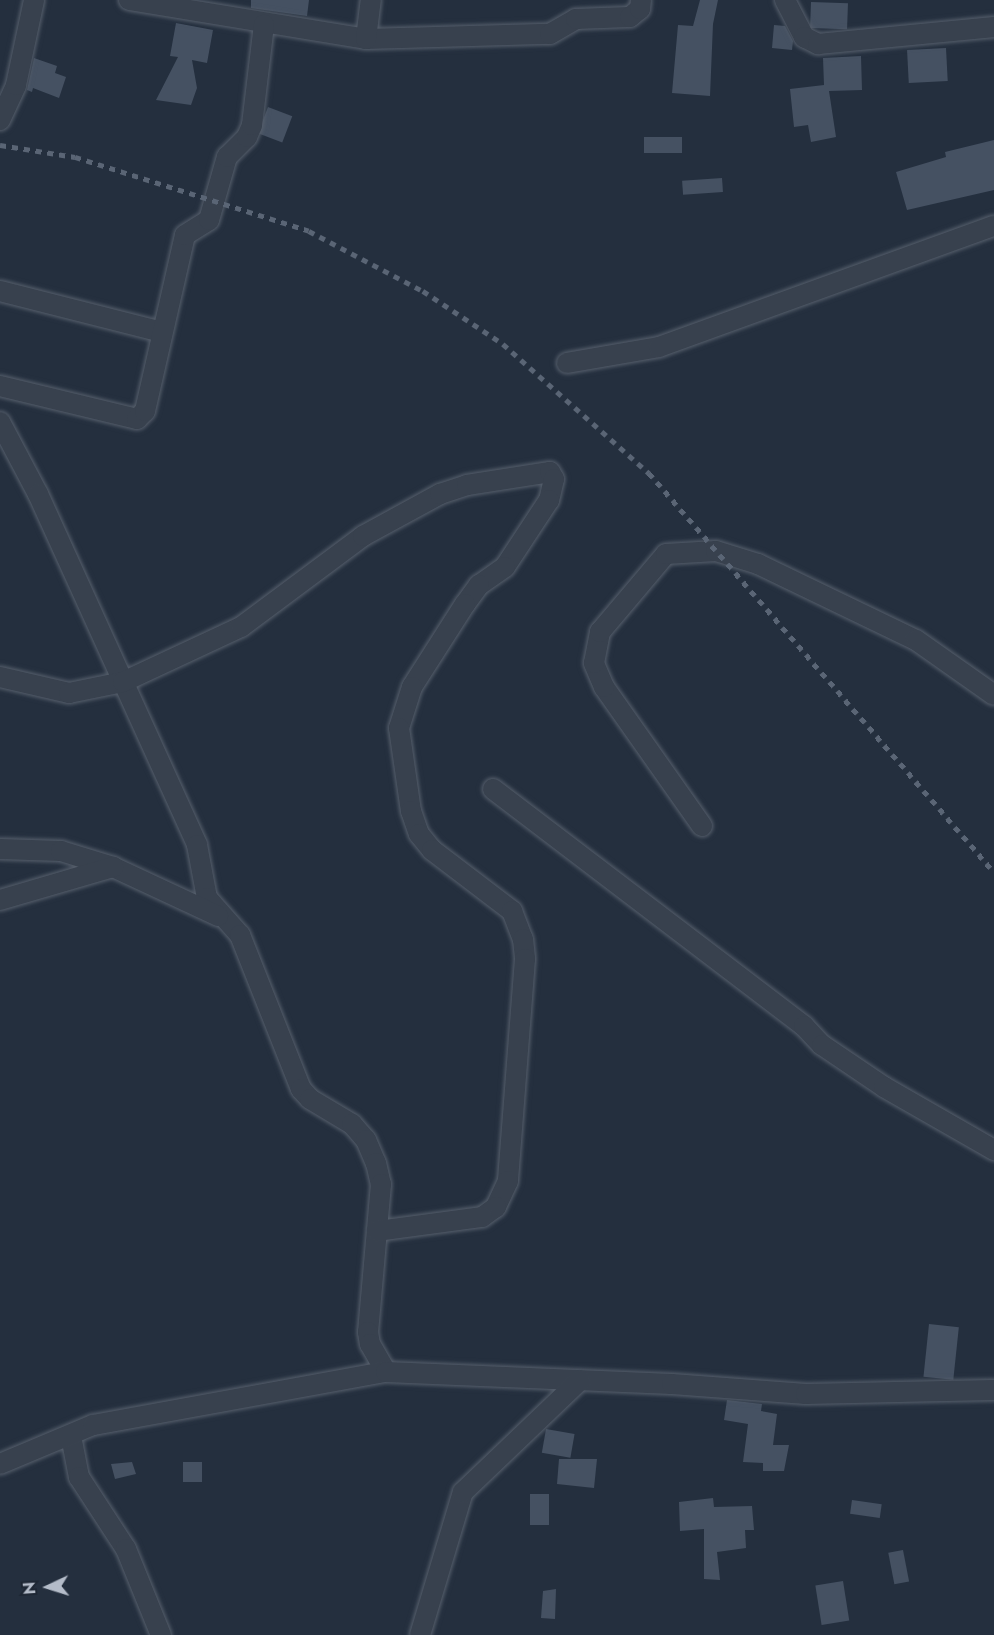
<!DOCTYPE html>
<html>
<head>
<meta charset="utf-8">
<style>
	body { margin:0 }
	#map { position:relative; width:994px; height:1635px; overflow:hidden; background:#242f3e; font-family:Jost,sans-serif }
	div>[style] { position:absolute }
	.building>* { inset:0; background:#455162; transform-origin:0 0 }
	.roads { filter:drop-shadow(0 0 2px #565f6c) drop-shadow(0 0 2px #565f6c) }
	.street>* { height:20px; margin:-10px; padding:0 10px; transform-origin:10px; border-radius:10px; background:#38414e }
	.rail>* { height:4.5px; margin-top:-2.25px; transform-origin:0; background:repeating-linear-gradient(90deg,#5a6575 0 6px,transparent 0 12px) }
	span { translate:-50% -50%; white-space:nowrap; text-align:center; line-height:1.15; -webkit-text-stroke:4.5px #1d2633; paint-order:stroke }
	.north { position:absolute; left:18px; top:1557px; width:60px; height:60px; -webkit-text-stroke:4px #1d2633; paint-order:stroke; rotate:266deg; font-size:16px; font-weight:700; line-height:24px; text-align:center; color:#b4bcc9 }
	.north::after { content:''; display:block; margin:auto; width:21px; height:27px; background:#b4bcc9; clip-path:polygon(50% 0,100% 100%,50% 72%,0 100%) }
</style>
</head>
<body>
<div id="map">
	<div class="building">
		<div style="clip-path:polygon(251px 0,309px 0,307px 16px,251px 8px)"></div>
		<div style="clip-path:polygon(700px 0,718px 0,713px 24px,710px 96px,672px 93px,678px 25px,693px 26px)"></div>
		<div style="left:811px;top:2px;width:37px;height:26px;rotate:2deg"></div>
		<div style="clip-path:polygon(176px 23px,213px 30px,207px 63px,192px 60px,197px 88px,191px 105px,156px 100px,178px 57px,170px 56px)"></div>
		<div style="clip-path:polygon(774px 25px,785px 26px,793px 41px,792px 50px,772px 48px)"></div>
		<div style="left:946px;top:48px;width:33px;height:39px;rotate:87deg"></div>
		<div style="clip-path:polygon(861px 56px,862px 90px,829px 91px,836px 137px,811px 142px,808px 125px,794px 127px,790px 89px,824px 85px,823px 58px)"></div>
		<div style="clip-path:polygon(34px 58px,57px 66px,55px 73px,66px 77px,59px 98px,33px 88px,32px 92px,27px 90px)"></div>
		<div style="left:268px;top:107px;width:26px;height:28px;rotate:21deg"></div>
		<div style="left:682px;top:137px;width:16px;height:38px;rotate:90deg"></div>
		<div style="clip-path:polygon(994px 140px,994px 190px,907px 210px,896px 172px,946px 157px,945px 152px)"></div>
		<div style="left:722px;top:178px;width:14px;height:40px;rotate:86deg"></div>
		<div style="left:929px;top:1324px;width:30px;height:53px;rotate:6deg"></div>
		<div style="clip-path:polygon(727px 1400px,762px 1404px,761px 1411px,777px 1414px,773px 1445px,789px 1445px,784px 1471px,763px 1471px,763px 1463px,743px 1462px,748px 1424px,724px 1420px)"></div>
		<div style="left:546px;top:1429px;width:29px;height:24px;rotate:10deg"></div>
		<div style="clip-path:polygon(559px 1459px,597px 1459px,594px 1488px,557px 1484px)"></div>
		<div style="clip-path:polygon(132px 1462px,136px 1474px,115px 1479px,111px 1464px)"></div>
		<div style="left:183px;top:1462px;width:19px;height:20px"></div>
		<div style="left:530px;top:1494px;width:19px;height:31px"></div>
		<div style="clip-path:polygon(713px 1498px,714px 1507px,752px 1506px,754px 1530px,745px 1530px,746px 1548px,717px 1552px,720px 1580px,704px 1579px,704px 1529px,680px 1531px,679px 1502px)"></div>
		<div style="left:852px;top:1500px;width:30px;height:14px;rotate:8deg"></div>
		<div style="left:903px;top:1550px;width:32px;height:15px;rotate:79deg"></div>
		<div style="left:843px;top:1581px;width:40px;height:28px;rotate:81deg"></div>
		<div style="clip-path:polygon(556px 1589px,555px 1619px,541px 1618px,543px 1591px)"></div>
	</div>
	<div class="roads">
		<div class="street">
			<div style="left:129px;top:0;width:240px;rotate:9.3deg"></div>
			<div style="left:366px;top:39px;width:184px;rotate:-1.6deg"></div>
			<div style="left:550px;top:34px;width:30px;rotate:-30deg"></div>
			<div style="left:576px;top:19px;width:54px;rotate:-2.1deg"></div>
			<div style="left:630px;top:17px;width:13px;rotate:-39deg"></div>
			<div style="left:640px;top:9px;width:9px;rotate:-84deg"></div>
			<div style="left:785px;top:0;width:42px;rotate:62.8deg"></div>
			<div style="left:804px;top:37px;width:16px;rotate:27deg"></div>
			<div style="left:818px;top:44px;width:177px;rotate:-5.5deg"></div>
			<div style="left:366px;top:39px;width:39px;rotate:-83deg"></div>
			<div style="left:0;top:120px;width:38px;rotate:-65deg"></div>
			<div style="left:16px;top:85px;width:87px;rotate:-78deg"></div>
			<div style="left:0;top:291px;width:167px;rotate:14.2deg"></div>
			<div style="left:567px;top:363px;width:93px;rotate:-9.9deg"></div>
			<div style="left:659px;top:347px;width:356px;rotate:-19.9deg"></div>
			<div style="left:0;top:386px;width:141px;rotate:13.5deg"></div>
			<div style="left:137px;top:419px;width:11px;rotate:-45deg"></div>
			<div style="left:145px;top:411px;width:180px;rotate:-77.2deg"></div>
			<div style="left:185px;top:235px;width:28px;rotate:-32deg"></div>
			<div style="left:209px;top:220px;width:66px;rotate:-74.1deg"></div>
			<div style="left:227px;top:157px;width:28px;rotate:-45deg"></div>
			<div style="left:247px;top:137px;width:13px;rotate:-67deg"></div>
			<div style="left:252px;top:125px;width:101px;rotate:-83.2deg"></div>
			<div style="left:0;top:422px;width:81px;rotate:62.2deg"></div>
			<div style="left:38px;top:494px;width:385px;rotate:65.6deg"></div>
			<div style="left:197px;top:845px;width:54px;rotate:79.3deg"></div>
			<div style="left:207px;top:898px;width:50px;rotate:48.3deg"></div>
			<div style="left:240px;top:935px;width:166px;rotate:68.4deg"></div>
			<div style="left:301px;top:1089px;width:13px;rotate:48deg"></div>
			<div style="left:310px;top:1099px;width:49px;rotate:30.8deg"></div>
			<div style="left:352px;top:1124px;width:21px;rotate:49deg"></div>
			<div style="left:366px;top:1140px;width:25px;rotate:67deg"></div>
			<div style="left:376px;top:1163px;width:22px;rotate:77deg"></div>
			<div style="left:381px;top:1184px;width:149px;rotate:95deg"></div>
			<div style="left:368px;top:1332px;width:12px;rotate:81deg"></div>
			<div style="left:370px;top:1344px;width:32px;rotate:60deg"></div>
			<div style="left:0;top:677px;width:71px;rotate:13.1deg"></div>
			<div style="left:69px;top:693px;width:55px;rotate:-11.5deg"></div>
			<div style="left:123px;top:682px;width:130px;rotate:-25deg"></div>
			<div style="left:241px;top:627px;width:152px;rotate:-36.7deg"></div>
			<div style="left:363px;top:536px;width:88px;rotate:-28.6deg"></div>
			<div style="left:440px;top:494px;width:28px;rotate:-18deg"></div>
			<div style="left:467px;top:485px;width:84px;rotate:-8.9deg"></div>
			<div style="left:550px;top:472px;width:8px;rotate:60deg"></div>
			<div style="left:554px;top:479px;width:22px;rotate:103deg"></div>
			<div style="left:549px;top:500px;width:80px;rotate:123.3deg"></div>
			<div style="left:505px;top:567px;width:32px;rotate:145deg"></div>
			<div style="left:479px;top:585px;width:24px;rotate:126deg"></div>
			<div style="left:465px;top:604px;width:98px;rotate:122.6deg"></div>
			<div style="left:412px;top:687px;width:43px;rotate:107.6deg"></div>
			<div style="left:399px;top:728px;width:84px;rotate:81.8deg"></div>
			<div style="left:411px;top:811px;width:24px;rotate:71deg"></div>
			<div style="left:419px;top:834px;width:21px;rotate:51deg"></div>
			<div style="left:432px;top:850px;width:101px;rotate:37.3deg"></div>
			<div style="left:512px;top:911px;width:30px;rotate:69deg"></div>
			<div style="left:523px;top:939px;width:20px;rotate:84deg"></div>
			<div style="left:525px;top:959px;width:223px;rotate:94.4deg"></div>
			<div style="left:508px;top:1181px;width:29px;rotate:115deg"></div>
			<div style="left:496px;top:1207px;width:17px;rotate:144deg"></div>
			<div style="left:482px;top:1217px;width:106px;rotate:172.4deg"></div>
			<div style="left:493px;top:789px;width:391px;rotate:37.3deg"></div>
			<div style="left:804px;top:1026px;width:26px;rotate:47deg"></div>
			<div style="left:822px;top:1045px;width:75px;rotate:34.1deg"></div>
			<div style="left:884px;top:1087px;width:127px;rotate:29.8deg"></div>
			<div style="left:702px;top:826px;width:170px;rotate:-125.2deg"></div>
			<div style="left:604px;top:687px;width:26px;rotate:-113deg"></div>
			<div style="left:594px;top:663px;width:32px;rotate:-79deg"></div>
			<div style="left:600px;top:632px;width:102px;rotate:-49.8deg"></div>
			<div style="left:666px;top:554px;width:50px;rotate:-3.4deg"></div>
			<div style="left:716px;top:551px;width:44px;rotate:17.2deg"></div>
			<div style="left:758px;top:564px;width:175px;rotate:25.7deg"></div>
			<div style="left:916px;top:640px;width:95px;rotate:35.2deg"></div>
			<div style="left:0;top:849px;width:61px;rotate:1.9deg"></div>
			<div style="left:61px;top:851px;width:54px;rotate:17.1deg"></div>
			<div style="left:113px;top:867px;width:116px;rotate:25deg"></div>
			<div style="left:0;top:900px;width:118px;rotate:-16.3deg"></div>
			<div style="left:71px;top:1436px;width:42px;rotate:79deg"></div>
			<div style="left:79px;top:1477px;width:86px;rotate:56.9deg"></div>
			<div style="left:126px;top:1549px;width:93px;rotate:67.9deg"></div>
			<div style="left:0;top:1464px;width:101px;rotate:-22.8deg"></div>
			<div style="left:93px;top:1425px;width:298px;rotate:-10.3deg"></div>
			<div style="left:386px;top:1372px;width:286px;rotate:2.4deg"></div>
			<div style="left:672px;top:1384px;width:134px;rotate:4.3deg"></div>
			<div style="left:806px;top:1394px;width:188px;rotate:-1.2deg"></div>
			<div style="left:420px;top:1635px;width:149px;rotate:-73.3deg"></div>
			<div style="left:463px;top:1492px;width:162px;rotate:-43.7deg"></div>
		</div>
	</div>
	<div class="rail">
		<div style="left:0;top:145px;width:76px;rotate:9.1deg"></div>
		<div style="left:75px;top:157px;width:245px;rotate:17.5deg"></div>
		<div style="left:309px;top:231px;width:129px;rotate:27.8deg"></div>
		<div style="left:423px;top:291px;width:96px;rotate:33.5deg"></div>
		<div style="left:503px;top:344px;width:195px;rotate:41.5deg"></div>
		<div style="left:649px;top:473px;width:527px;rotate:49.15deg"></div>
	</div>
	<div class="north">N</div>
</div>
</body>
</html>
